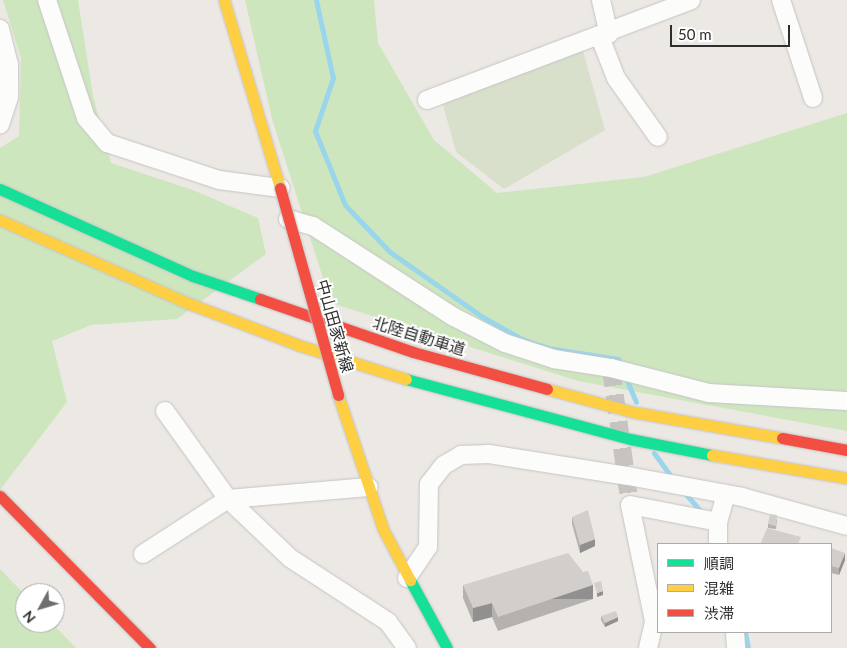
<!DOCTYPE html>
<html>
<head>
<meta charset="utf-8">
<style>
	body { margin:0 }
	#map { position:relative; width:847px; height:648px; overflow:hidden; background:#ece8e4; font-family:Lato,"Noto Sans JP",sans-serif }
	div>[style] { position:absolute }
	.green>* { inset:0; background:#cee6be }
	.cemetery>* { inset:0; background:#d8e0cc }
	.stream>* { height:5px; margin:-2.5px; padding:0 2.5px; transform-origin:2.5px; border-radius:2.5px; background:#99d6ec }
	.street-tunnel>* { height:18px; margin-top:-9px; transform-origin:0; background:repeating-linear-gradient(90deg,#c6c3c0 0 18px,transparent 0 27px) }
	.roads { filter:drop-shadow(0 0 1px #c5c4c5) drop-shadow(0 0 1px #c5c4c5) }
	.street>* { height:18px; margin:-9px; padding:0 9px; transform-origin:9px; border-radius:9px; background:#fcfcfb }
	.fast>* { height:11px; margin:-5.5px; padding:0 5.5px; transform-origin:5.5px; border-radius:5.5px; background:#16e098 }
	.slow>* { height:11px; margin:-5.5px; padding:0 5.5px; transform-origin:5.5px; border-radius:5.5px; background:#ffcf43 }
	.jam>* { height:11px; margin:-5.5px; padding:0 5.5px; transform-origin:5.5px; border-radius:5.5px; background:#f24e42 }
	.bridges { filter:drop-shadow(0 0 1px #c5c4c5) drop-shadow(0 0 1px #c5c4c5) }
	.jam-bridge>* { height:11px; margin:-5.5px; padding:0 5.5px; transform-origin:5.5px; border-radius:5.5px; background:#f24e42 }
	.wall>* { inset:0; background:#b4b1af }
	.shaded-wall>* { inset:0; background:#92908e; transform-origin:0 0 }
	.building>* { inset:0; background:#d1cecb }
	span { translate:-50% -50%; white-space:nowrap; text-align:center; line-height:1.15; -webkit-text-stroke:4px #fff; paint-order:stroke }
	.street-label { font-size:16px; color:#2e2e2e }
	.legend { position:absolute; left:657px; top:543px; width:175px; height:90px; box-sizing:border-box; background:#fff; border:1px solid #ababab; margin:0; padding:6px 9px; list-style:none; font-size:15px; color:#2e2e2e }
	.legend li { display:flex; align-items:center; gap:10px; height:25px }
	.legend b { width:25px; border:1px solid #ababab }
	.north { position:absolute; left:15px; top:583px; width:50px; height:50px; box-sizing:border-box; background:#fff; border:1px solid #ababab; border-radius:50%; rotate:231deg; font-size:14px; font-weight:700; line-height:20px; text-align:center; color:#2e2e2e }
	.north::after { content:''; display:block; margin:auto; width:18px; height:22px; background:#706f6e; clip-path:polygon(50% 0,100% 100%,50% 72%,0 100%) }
	.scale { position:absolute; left:670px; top:25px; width:120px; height:22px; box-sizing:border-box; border:2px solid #2e2e2e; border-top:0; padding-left:6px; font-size:15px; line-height:18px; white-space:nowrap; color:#2e2e2e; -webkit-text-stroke:4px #fff; paint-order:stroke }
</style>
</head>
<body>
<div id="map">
	<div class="green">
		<div style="clip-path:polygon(3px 0,78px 0,93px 96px,111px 163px,193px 190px,258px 218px,266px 254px,177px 319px,91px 325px,52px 341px,67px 402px,0 490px,0 148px,19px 136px,21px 58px)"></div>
		<div style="clip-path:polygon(245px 0,374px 0,378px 43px,434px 140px,497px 193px,644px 177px,847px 113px,847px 431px,578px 381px,331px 303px,272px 119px)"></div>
		<div style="clip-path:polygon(0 569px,25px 595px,25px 623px,52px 623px,76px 648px,0 648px)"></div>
	</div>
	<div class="cemetery">
		<div style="clip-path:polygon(583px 51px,605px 130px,504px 189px,456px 152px,443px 105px,449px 99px)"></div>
	</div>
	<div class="stream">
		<div style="left:316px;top:0;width:80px;rotate:77.7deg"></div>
		<div style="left:333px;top:78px;width:56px;rotate:108.8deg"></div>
		<div style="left:315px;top:131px;width:80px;rotate:67.9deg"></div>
		<div style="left:345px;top:205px;width:65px;rotate:46.2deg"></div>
		<div style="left:390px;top:252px;width:111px;rotate:35.1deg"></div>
		<div style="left:481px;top:316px;width:47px;rotate:29.3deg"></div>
		<div style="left:522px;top:339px;width:28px;rotate:19deg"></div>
		<div style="left:548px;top:348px;width:71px;rotate:8.9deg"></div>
		<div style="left:618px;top:359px;width:7px;rotate:63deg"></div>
		<div style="left:625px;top:376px;width:28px;rotate:67deg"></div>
		<div style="left:654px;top:453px;width:31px;rotate:54deg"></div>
		<div style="left:684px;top:492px;width:29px;rotate:49deg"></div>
		<div style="left:745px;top:632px;width:16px;rotate:79deg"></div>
	</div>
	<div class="street-tunnel">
		<div style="left:611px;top:368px;width:138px;rotate:82.1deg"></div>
	</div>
	<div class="roads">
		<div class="street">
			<div style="left:47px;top:0;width:124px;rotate:71.7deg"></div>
			<div style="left:86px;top:118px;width:33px;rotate:50deg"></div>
			<div style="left:107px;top:143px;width:118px;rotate:18.3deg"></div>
			<div style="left:219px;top:180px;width:62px;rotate:7.5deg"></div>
			<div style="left:601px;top:0;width:35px;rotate:77deg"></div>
			<div style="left:781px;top:0;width:103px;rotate:71.9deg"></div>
			<div style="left:0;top:29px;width:36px;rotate:76deg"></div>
			<div style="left:9px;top:64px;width:33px;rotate:90deg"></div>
			<div style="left:9px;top:97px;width:29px;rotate:108deg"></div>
			<div style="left:600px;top:37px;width:44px;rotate:68.7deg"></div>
			<div style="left:616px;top:78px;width:72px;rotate:54.6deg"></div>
			<div style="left:427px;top:100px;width:282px;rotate:-20.7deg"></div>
			<div style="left:288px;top:219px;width:26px;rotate:16deg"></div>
			<div style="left:313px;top:226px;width:166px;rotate:32.9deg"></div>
			<div style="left:452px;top:316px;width:59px;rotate:27deg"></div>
			<div style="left:505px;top:343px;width:52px;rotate:18.1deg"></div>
			<div style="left:554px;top:359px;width:58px;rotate:9deg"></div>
			<div style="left:611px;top:368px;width:101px;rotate:14.3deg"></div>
			<div style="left:709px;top:393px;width:138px;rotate:3.3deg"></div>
			<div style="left:165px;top:411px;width:108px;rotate:54.4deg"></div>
			<div style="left:228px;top:499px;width:86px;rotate:43.6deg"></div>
			<div style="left:290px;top:558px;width:117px;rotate:33.1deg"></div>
			<div style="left:388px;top:622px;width:32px;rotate:54deg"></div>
			<div style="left:718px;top:544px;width:22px;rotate:-90deg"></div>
			<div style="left:143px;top:554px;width:101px;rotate:-32.9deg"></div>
			<div style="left:228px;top:499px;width:141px;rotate:-4.9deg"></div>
			<div style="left:407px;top:578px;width:37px;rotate:-56deg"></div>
			<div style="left:428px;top:547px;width:63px;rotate:-89.1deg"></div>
			<div style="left:429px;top:484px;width:24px;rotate:-52deg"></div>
			<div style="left:444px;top:465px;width:20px;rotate:-30deg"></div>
			<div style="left:461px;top:455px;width:28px;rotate:-2deg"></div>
			<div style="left:489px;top:454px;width:141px;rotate:9deg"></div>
			<div style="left:628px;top:476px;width:116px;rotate:10.4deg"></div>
			<div style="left:742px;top:497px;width:109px;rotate:15.4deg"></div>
			<div style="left:735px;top:632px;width:16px;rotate:86deg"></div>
			<div style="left:648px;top:648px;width:28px;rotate:-77deg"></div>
			<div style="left:654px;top:621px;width:118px;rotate:-101.7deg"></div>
			<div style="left:630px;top:505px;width:90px;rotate:10.9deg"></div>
			<div style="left:718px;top:522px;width:29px;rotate:-74deg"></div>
		</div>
		<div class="fast">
			<div style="left:0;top:189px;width:212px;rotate:24.3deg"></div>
			<div style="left:193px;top:276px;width:71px;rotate:18.9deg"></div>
			<div style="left:406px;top:379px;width:232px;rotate:15deg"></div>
			<div style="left:630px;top:439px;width:84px;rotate:11deg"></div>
			<div style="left:410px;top:580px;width:77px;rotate:61.4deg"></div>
		</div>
		<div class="slow">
			<div style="left:224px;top:0;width:196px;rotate:73.4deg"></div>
			<div style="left:0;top:220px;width:202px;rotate:23.9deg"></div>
			<div style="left:185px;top:302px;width:121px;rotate:20.8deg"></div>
			<div style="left:298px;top:345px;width:113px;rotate:17.5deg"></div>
			<div style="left:547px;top:389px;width:89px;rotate:15deg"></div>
			<div style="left:633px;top:412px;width:151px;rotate:9.9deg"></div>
			<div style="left:338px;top:395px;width:141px;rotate:71.4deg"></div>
			<div style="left:383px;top:529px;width:58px;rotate:62.1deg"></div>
			<div style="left:712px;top:455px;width:137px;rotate:9.7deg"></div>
		</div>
		<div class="jam">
			<div style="left:260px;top:299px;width:162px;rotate:19.1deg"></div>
			<div style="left:413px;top:352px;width:139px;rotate:15.4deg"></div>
			<div style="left:782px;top:438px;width:66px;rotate:10.5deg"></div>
			<div style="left:0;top:496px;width:214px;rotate:45.4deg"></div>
		</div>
	</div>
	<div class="bridges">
		<div class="jam-bridge">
			<div style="left:280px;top:188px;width:215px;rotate:74.3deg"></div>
		</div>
	</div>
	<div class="wall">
		<div style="clip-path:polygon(572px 517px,595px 546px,580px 553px,572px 524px)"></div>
		<div style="clip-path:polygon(777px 519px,776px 529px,768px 528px,768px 524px)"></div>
		<div style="clip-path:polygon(831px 548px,845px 560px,839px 575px,831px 573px)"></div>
		<div style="clip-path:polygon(463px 585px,593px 599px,498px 631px,492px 617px,473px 622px,463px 598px)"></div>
		<div style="clip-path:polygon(601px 616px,618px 621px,605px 627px,601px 620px)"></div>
	</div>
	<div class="shaded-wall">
		<div style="clip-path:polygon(595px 539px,595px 546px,580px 553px,580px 545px)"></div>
		<div style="clip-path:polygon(845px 553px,845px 560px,839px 575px,839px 568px)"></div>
		<div style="left:593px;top:585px;width:14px;height:100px;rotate:90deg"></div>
		<div style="clip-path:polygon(603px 591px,603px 595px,597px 597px,597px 593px)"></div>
		<div style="clip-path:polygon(492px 603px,492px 617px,473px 622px,473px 608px)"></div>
		<div style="clip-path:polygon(618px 617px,618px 621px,605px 627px,605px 623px)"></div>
	</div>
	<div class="building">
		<div style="clip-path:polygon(588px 510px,595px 539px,580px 545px,572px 517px)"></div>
		<div style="clip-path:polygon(770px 514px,777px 515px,776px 526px,768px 524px)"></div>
		<div style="clip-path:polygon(767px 528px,801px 537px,798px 544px,764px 544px,761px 543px)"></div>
		<div style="clip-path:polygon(831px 548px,845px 553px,839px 568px,831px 566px)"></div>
		<div style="clip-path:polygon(568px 553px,583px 572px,588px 571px,593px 585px,498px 617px,492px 603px,473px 608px,463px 585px)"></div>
		<div style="clip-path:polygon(601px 581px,603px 591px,597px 593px,594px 583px)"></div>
		<div style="clip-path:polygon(616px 611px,618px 617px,605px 623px,601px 616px)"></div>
	</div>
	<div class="street-label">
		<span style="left:335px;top:326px;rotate:74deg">中山田家新線</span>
		<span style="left:419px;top:336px;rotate:17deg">北陸自動車道</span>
	</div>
	<ul class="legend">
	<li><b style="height:6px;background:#16e098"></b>順調</li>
	<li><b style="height:6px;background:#ffcf43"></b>混雑</li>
	<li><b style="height:6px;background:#f24e42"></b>渋滞</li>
	</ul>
	<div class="north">N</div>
	<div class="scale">50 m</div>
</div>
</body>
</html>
